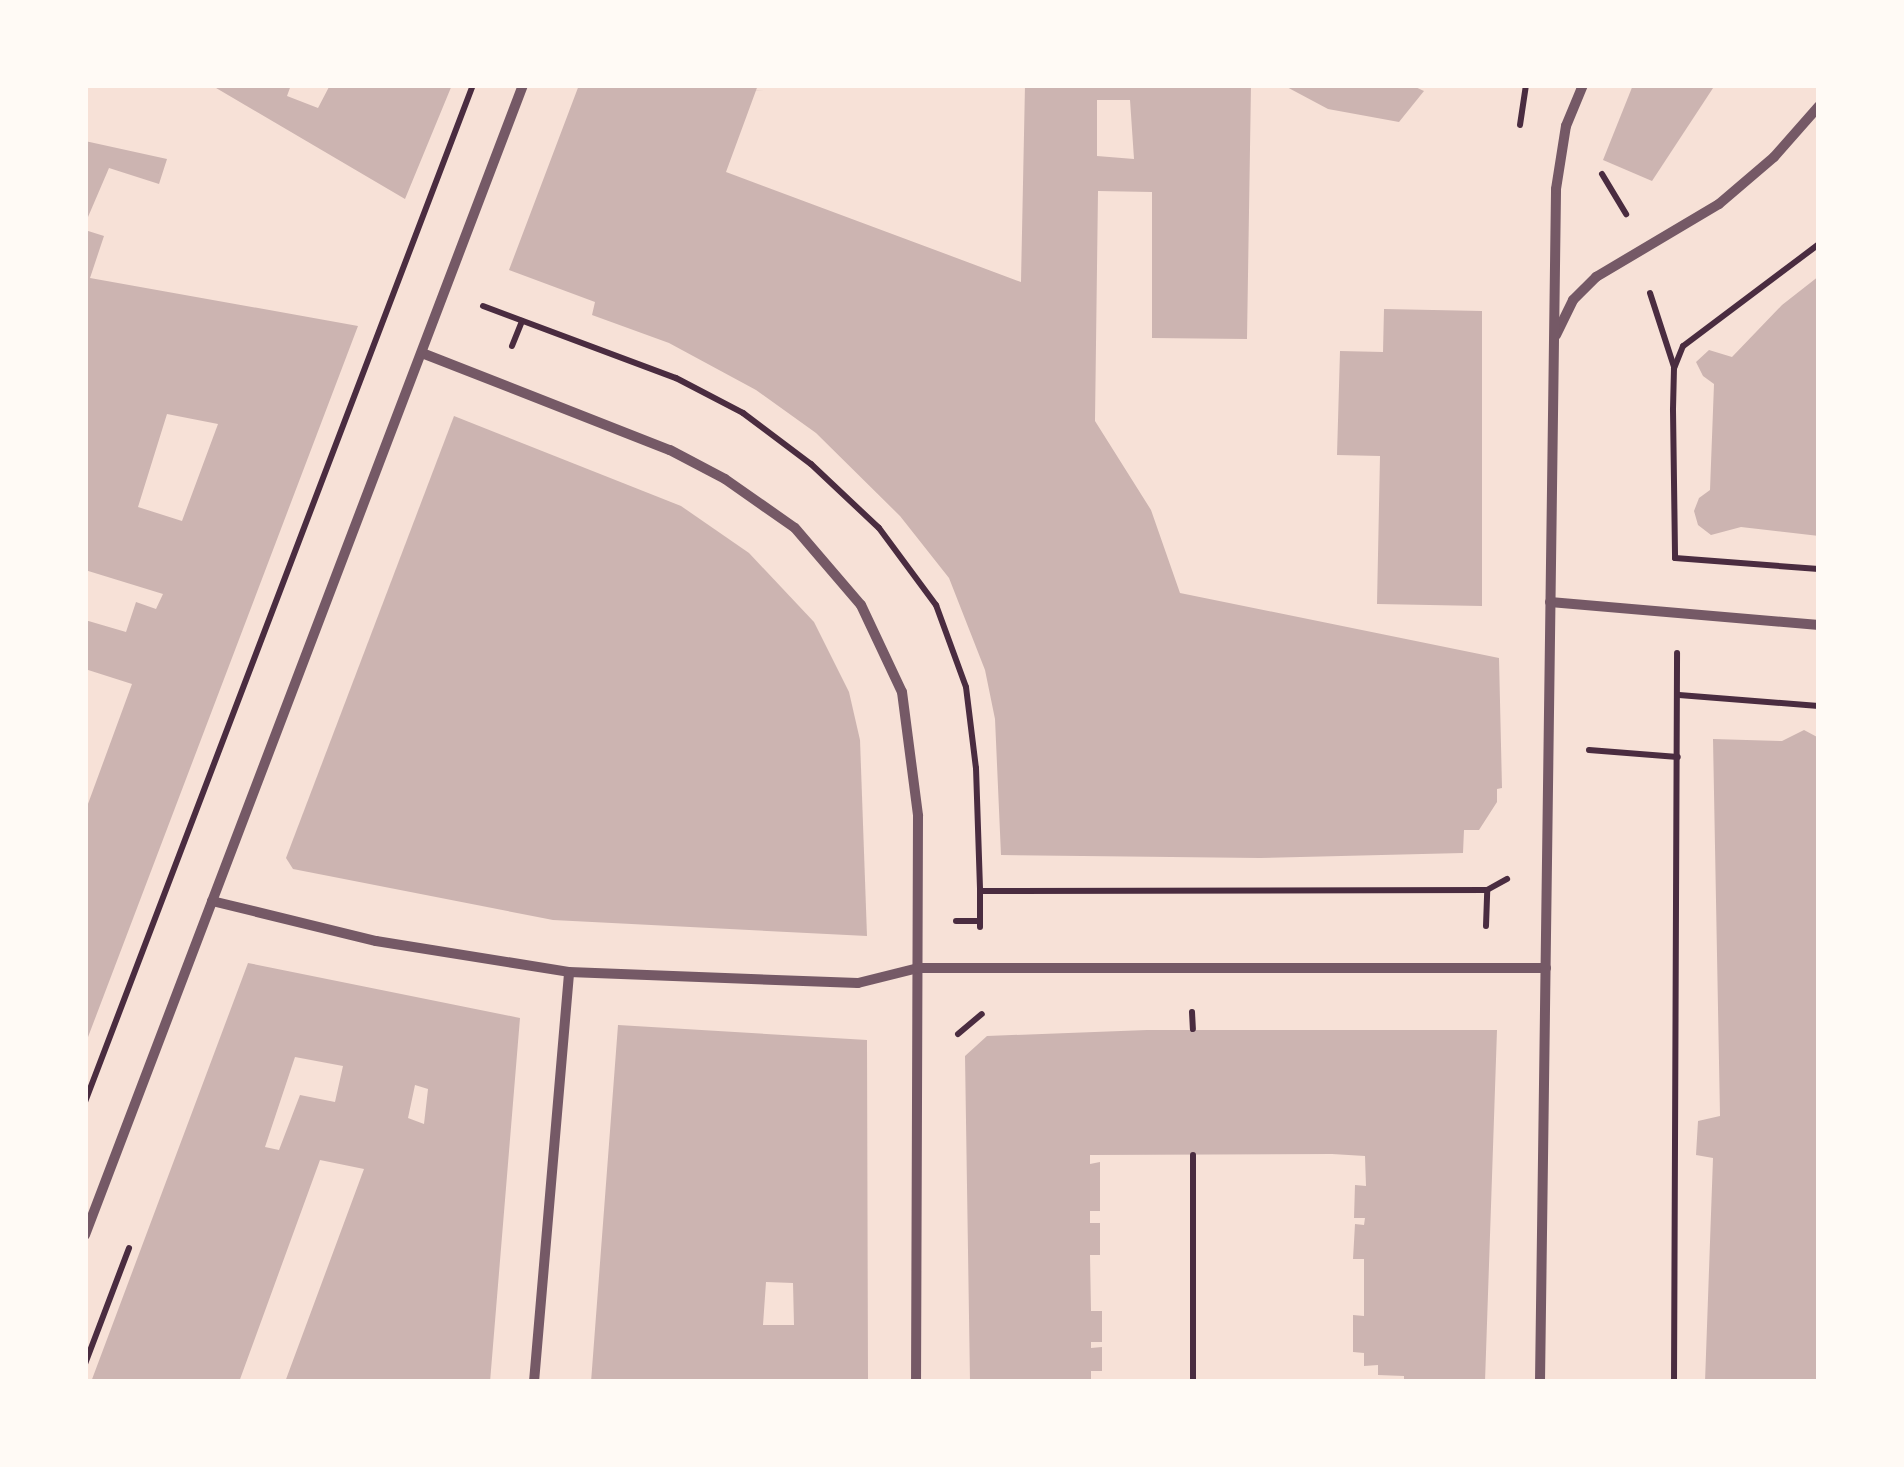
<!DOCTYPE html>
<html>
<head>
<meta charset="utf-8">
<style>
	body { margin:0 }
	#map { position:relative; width:1904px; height:1467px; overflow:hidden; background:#f7e1d7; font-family:Helvetica,sans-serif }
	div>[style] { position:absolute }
	.building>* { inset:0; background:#ccb4b1 }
	.path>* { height:6px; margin:-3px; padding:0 3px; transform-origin:3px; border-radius:3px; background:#4a2c40 }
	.minor>* { height:10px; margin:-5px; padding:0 5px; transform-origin:5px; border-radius:5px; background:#755966 }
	span { translate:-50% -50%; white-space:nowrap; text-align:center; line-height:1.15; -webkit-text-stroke:10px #fffaf5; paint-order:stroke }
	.frame { position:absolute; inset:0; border:88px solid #fffaf5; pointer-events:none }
</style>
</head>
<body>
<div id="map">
	<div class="building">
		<div style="clip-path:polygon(211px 85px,291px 85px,287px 96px,318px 108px,330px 85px,452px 85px,405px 199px)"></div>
		<div style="clip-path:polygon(evenodd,579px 85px,758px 85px,726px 172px,1021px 282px,1025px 85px,1251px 85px,1247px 339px,1152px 338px,1152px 192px,1098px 191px,1095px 421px,1151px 510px,1180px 593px,1499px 658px,1502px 788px,1497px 789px,1497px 802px,1479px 830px,1464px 830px,1463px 853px,1260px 858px,1001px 855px,995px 719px,985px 670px,949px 578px,900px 516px,816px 433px,756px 390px,669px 343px,592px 315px,595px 302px,509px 270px,579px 85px,1097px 100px,1130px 100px,1134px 159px,1097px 156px,1097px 100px)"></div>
		<div style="clip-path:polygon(1283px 85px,1411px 85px,1424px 91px,1399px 122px,1328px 109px)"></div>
		<div style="clip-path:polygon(1633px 85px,1715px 85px,1652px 181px,1603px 160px)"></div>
		<div style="clip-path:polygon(85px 141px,167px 159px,159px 184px,109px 168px,85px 224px)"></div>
		<div style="clip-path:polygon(evenodd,85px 230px,104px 236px,90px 278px,358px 326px,85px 1045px,85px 812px,132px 684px,85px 669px,85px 620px,126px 632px,136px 602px,156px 609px,163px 594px,85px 570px,85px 230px,167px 414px,218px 424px,182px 521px,138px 507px,167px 414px)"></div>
		<div style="clip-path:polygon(1819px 276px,1819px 536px,1741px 527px,1711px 535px,1698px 525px,1694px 511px,1699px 498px,1710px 490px,1714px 384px,1703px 376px,1696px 362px,1709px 350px,1732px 357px,1782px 305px)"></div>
		<div style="clip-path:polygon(1384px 309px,1482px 311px,1482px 606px,1377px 604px,1380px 456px,1337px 455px,1340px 351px,1383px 352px)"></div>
		<div style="clip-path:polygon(454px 416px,681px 506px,749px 553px,814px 622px,849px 692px,860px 740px,867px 936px,553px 920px,293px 869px,286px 858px)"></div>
		<div style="clip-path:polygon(1804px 730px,1819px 738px,1819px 1382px,1705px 1382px,1713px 1158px,1696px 1155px,1698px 1121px,1720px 1116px,1713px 739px,1782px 741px)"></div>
		<div style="clip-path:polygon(evenodd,248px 963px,520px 1018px,490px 1382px,285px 1382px,364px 1169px,320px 1160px,239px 1382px,91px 1382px,248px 963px,295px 1057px,343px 1066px,335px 1102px,300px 1095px,279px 1150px,265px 1147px,295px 1057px,248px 963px,415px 1085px,428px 1089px,424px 1124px,408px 1118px,415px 1085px)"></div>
		<div style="clip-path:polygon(evenodd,618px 1025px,867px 1040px,868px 1382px,591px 1382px,618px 1025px,766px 1282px,793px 1283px,794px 1325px,763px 1325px,766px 1282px)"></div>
		<div style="clip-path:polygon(1147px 1030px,1497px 1030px,1485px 1382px,1404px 1382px,1404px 1376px,1378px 1375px,1378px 1365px,1364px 1366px,1364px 1353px,1353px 1352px,1353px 1315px,1364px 1316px,1364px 1259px,1353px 1259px,1355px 1224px,1364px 1225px,1365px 1218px,1354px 1218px,1355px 1185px,1366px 1186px,1365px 1156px,1332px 1154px,1090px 1155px,1090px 1164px,1100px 1162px,1100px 1211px,1090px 1211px,1090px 1223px,1100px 1223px,1100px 1255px,1090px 1255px,1091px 1311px,1102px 1311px,1102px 1342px,1091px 1342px,1091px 1348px,1102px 1347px,1102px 1371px,1091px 1371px,1091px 1382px,970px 1382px,965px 1056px,987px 1036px)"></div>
	</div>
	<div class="path">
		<div style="left:1520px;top:125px;width:40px;rotate:-81.5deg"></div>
		<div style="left:1602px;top:174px;width:47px;rotate:59deg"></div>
		<div style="left:1819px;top:244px;width:170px;rotate:143.1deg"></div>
		<div style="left:1683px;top:346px;width:24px;rotate:112deg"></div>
		<div style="left:1674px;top:368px;width:42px;rotate:91.4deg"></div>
		<div style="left:1673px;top:410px;width:148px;rotate:89.2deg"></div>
		<div style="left:1675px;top:558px;width:144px;rotate:4.4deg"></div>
		<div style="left:1650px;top:293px;width:78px;rotate:72deg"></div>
		<div style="left:483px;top:306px;width:206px;rotate:20.5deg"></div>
		<div style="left:676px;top:378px;width:76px;rotate:27.6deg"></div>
		<div style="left:743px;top:413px;width:85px;rotate:36.9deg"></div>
		<div style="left:811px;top:464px;width:93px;rotate:43.3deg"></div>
		<div style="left:879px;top:528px;width:96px;rotate:53.5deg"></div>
		<div style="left:936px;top:605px;width:87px;rotate:69.9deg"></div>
		<div style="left:966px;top:687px;width:82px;rotate:83deg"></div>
		<div style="left:976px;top:768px;width:123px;rotate:88.1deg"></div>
		<div style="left:980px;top:891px;width:507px;rotate:-0.11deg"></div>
		<div style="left:1487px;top:890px;width:23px;rotate:-29deg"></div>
		<div style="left:512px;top:346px;width:27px;rotate:-68deg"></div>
		<div style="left:1679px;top:695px;width:140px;rotate:4.5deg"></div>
		<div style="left:1589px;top:750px;width:89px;rotate:4.5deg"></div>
		<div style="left:956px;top:921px;width:24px"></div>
		<div style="left:1486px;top:926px;width:36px;rotate:-88deg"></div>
		<div style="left:980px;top:927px;width:36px;rotate:-90deg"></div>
		<div style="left:1192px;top:1012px;width:17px;rotate:87deg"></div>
		<div style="left:958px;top:1034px;width:31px;rotate:-40deg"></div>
		<div style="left:85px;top:1102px;width:1089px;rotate:-69.12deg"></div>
		<div style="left:85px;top:1364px;width:124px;rotate:-69.2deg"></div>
		<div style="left:1193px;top:1382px;width:227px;rotate:-90deg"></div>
		<div style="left:1674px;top:1382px;width:729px;rotate:-89.76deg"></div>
	</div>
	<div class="minor">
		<div style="left:1556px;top:335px;width:39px;rotate:-64deg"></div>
		<div style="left:1573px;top:300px;width:33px;rotate:-45deg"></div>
		<div style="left:1596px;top:277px;width:143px;rotate:-30.7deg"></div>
		<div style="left:1719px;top:204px;width:72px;rotate:-40.5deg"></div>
		<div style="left:1774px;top:157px;width:68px;rotate:-48.6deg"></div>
		<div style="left:422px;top:353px;width:266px;rotate:21.4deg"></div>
		<div style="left:670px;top:450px;width:62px;rotate:27.8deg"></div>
		<div style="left:725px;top:479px;width:85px;rotate:35deg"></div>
		<div style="left:795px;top:528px;width:101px;rotate:49.4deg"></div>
		<div style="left:861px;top:605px;width:96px;rotate:64.8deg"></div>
		<div style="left:902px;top:692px;width:125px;rotate:82.6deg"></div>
		<div style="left:918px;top:816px;width:566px;rotate:90.2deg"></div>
		<div style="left:1550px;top:602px;width:270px;rotate:4.9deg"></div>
		<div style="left:212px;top:901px;width:169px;rotate:13.7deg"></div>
		<div style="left:376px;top:941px;width:195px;rotate:9.1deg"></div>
		<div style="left:569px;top:972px;width:289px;rotate:2.2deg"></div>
		<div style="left:858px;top:983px;width:62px;rotate:-14deg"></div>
		<div style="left:918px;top:968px;width:628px"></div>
		<div style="left:85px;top:1235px;width:1231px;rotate:-69.15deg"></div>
		<div style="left:534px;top:1382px;width:411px;rotate:-85.1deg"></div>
		<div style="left:1540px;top:1382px;width:1193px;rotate:-89.23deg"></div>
		<div style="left:1556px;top:189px;width:64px;rotate:-81deg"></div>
		<div style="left:1566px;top:126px;width:44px;rotate:-67.5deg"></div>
	</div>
	<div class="frame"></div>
</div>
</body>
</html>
